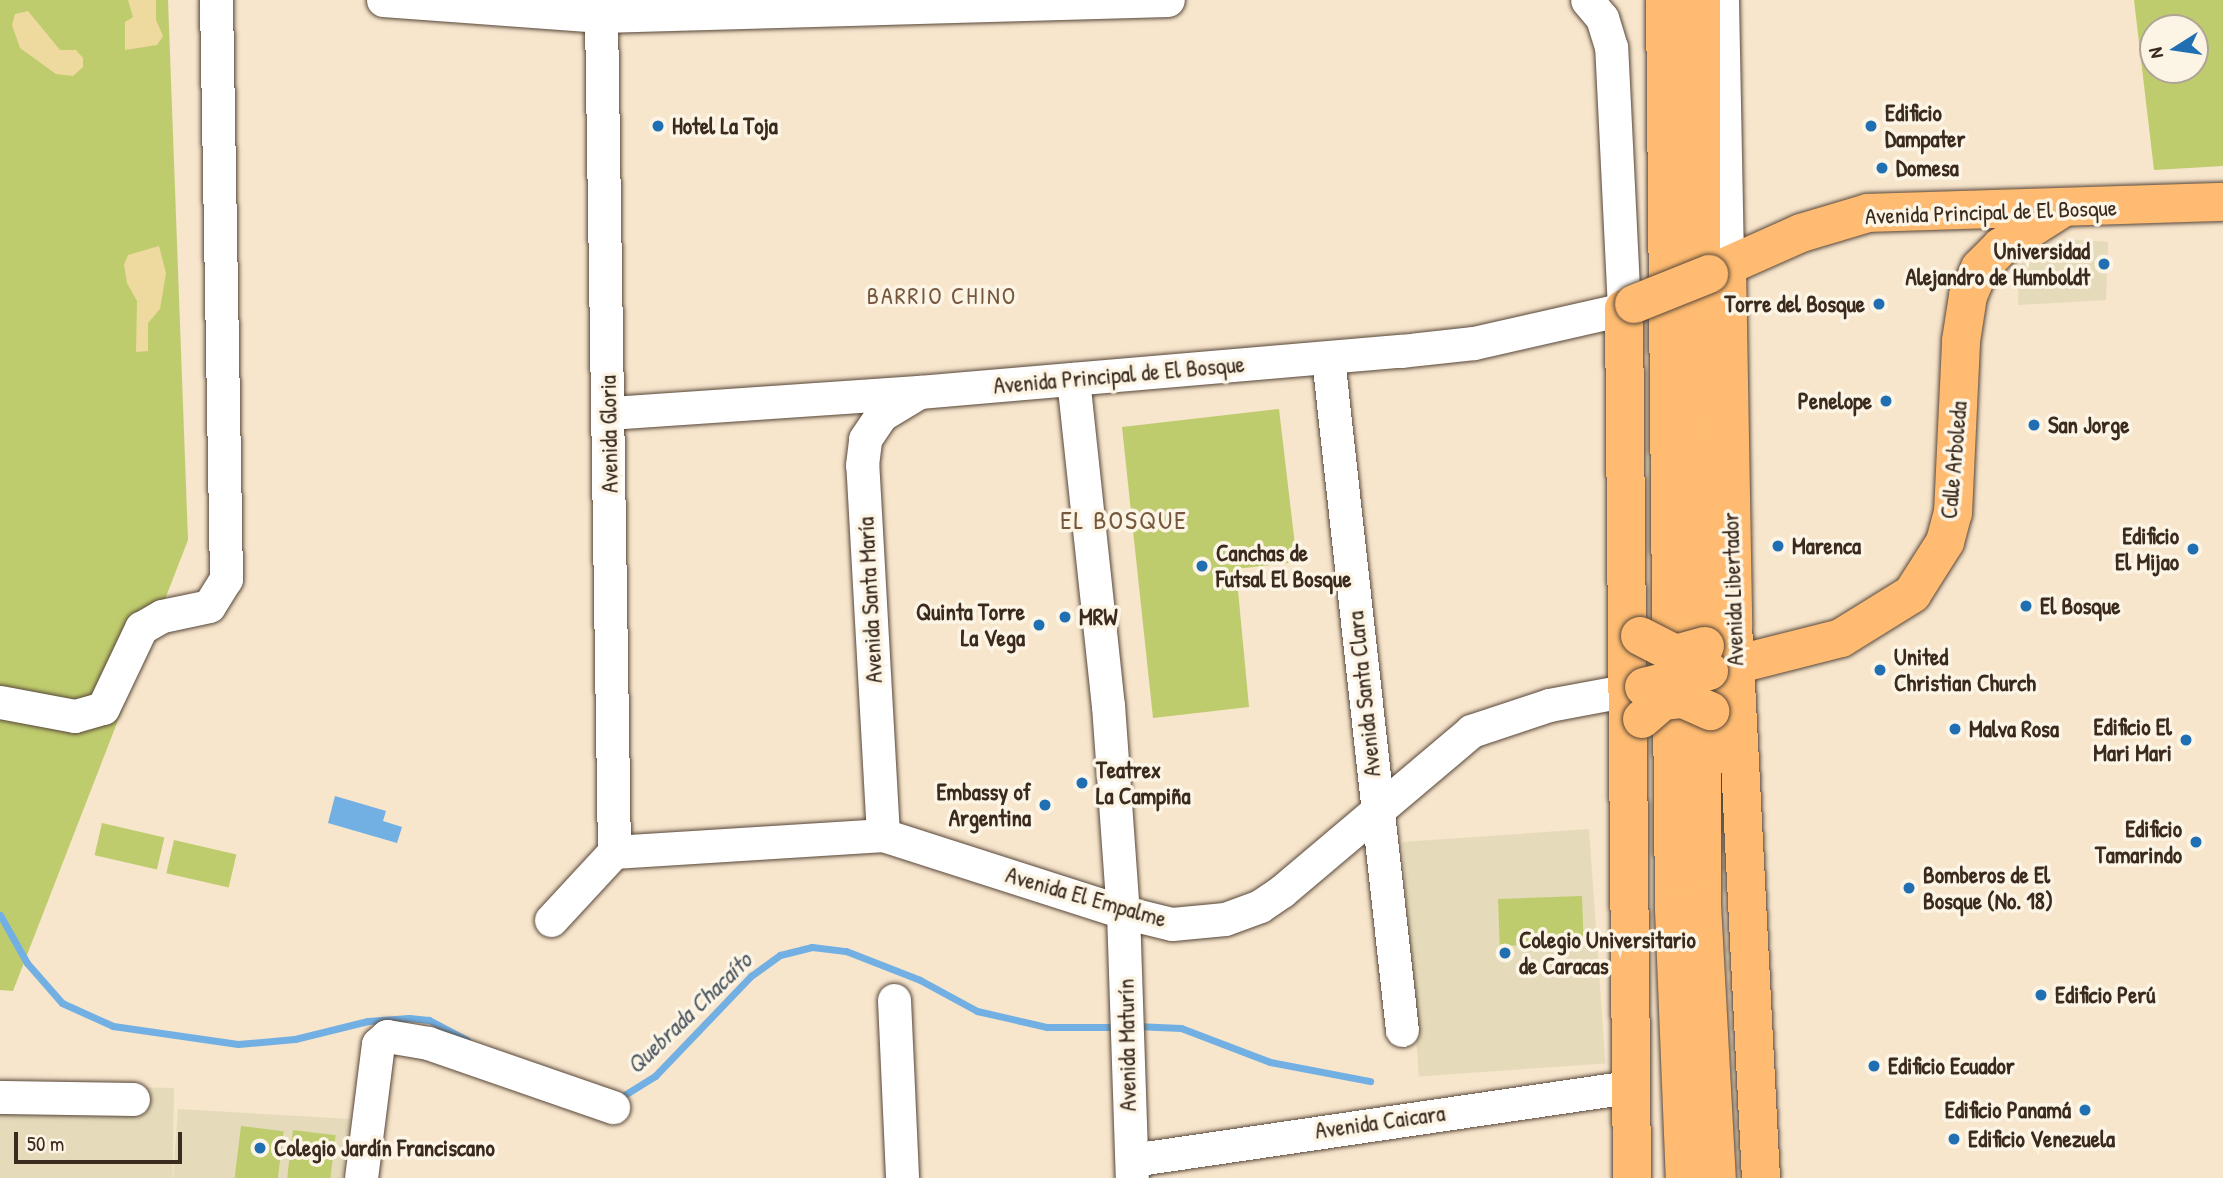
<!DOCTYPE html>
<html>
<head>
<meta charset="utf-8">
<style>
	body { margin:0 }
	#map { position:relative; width:2223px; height:1178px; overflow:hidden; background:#f7e5cc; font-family:"Patrick Hand",sans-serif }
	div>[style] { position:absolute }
	.built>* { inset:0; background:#e5dbba; transform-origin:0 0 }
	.green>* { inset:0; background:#bfcc6e; transform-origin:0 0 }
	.sand>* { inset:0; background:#eeda9e }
	.water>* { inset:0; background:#72b0e4 }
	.stream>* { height:7px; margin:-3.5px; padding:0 3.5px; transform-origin:3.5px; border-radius:3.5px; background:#72b0e4 }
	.roads { filter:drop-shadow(0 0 2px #574638) drop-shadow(0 0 2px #574638) }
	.minor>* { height:33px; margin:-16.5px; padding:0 16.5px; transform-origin:16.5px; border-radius:16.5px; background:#fff }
	.major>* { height:38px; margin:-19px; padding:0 19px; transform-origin:19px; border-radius:19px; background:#febb71 }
	.bridges { filter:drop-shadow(0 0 2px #574638) drop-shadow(0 0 2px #574638) }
	.major-bridge>* { height:38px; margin:-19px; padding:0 19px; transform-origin:19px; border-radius:19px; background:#febb71 }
	.dots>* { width:19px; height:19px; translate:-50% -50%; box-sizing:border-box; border:4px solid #fcf5e5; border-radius:50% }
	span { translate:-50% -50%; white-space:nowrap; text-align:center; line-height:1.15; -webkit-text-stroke:7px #fcf5e5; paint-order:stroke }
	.poi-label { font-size:23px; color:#3b2a1e; font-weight:700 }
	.left { translate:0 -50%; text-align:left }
	.right { translate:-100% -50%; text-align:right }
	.street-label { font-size:23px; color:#3b2a1e }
	.neighbourhood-label { font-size:24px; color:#76573e; letter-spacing:2px }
	.water-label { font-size:24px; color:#4e5963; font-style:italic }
	.quarter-label { font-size:26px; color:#76573e; letter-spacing:2px }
	.north { position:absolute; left:2139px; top:14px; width:70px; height:70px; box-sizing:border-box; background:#fcf5e5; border:2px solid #afa495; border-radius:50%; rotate:258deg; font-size:19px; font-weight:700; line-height:28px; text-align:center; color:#3b2a1e }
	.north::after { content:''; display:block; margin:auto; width:24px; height:32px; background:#1f6fb2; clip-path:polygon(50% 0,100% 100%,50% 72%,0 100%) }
	.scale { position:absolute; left:14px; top:1132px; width:168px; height:32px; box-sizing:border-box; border:4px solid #3b2a1e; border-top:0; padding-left:9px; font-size:21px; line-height:24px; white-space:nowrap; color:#3b2a1e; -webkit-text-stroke:5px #fcf5e5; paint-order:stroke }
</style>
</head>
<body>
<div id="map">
	<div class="built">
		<div style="clip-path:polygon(2065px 239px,2108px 242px,2106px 300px,2018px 305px,2019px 265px)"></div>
		<div style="left:1589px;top:829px;width:235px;height:187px;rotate:86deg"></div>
		<div style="left:0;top:1085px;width:174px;height:93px;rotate:1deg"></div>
		<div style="clip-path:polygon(178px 1109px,350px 1119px,342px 1178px,173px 1178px)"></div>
	</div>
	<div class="green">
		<div style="clip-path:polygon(0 0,168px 0,188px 540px,13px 991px,0 990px)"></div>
		<div style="clip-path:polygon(evenodd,2134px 0,2223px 0,2223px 166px,2154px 170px,2134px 0,2153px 28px,2195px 28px,2195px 70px,2153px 70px,2153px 28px)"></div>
		<div style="clip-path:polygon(1279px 409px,1297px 562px,1236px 569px,1249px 707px,1153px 718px,1122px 427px)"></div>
		<div style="left:102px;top:823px;width:64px;height:33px;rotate:13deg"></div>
		<div style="left:174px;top:840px;width:64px;height:34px;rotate:13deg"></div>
		<div style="left:1582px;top:896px;width:47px;height:84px;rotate:88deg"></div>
		<div style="left:241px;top:1126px;width:43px;height:52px;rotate:7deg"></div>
		<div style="left:293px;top:1130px;width:43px;height:48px;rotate:7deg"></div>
	</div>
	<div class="sand">
		<div style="clip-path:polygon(128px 0,156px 0,156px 20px,163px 36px,157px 45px,125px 50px,125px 22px,133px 17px)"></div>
		<div style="clip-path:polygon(28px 11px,60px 50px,76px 50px,83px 58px,83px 67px,73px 76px,56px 74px,20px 48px,12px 25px,15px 14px)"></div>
		<div style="clip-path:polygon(159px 246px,166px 273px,160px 309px,148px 323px,148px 351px,136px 352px,137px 301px,127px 283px,124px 265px,128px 255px)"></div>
	</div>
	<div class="water">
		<div style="clip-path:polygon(335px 796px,386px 811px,383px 821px,402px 827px,397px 843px,328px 823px)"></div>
	</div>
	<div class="stream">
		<div style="left:0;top:915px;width:55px;rotate:60.6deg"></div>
		<div style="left:27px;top:963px;width:53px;rotate:48.8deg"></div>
		<div style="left:62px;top:1003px;width:56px;rotate:24.3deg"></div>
		<div style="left:113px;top:1026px;width:126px;rotate:8.2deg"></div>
		<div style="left:238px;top:1044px;width:57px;rotate:-5deg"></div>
		<div style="left:295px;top:1039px;width:75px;rotate:-13.9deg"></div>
		<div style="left:368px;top:1021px;width:41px;rotate:-4.2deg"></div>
		<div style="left:409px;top:1018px;width:20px;rotate:6deg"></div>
		<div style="left:429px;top:1020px;width:43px;rotate:27.8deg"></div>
		<div style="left:1135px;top:1026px;width:46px;rotate:2.5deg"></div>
		<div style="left:1181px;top:1028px;width:95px;rotate:20.9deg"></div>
		<div style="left:1270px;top:1062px;width:102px;rotate:10.8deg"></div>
		<div style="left:618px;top:1099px;width:44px;rotate:-31.9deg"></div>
		<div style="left:655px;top:1076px;width:139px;rotate:-46.2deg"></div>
		<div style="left:751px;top:976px;width:36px;rotate:-36deg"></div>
		<div style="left:780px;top:955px;width:33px;rotate:-14deg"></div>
		<div style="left:812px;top:947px;width:34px;rotate:7deg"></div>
		<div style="left:846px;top:951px;width:79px;rotate:21.4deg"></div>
		<div style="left:920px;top:980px;width:65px;rotate:28.5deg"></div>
		<div style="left:977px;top:1011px;width:72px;rotate:12.9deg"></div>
		<div style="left:1047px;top:1027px;width:73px"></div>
	</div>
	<div class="roads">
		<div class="minor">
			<div style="left:383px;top:0;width:219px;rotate:4.2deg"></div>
			<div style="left:601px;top:16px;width:567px;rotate:-1.62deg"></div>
			<div style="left:1722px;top:0;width:266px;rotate:88.9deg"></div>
			<div style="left:601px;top:16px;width:836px;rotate:89.11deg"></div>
			<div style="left:1328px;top:358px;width:676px;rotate:83.72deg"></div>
			<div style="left:1073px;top:379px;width:328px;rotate:83.9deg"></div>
			<div style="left:1108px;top:705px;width:208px;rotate:85.9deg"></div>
			<div style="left:1123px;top:912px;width:266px;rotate:88.1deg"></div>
			<div style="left:610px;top:413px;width:310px;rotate:-3.9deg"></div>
			<div style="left:919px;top:392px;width:484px;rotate:-4.9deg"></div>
			<div style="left:1401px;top:351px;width:73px;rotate:-6.3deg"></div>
			<div style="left:1474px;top:343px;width:154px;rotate:-12.8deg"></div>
			<div style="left:1624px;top:309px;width:262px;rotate:-92.8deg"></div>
			<div style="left:1611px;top:47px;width:30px;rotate:-107deg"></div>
			<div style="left:1602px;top:18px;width:23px;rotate:-130deg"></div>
			<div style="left:0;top:702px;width:76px;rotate:10.6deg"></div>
			<div style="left:75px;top:716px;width:29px;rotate:-16deg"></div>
			<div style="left:103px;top:708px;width:89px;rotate:-64.6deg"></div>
			<div style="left:141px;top:628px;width:24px;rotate:-30deg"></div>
			<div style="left:162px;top:616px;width:48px;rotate:-12deg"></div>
			<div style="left:209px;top:606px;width:32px;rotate:-58deg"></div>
			<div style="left:226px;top:579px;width:579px;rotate:-90.99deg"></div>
			<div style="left:883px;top:835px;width:371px;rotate:-93.2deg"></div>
			<div style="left:862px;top:465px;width:26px;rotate:-83deg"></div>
			<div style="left:865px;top:439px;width:29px;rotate:-56deg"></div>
			<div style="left:881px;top:415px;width:41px;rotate:-31deg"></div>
			<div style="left:551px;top:920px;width:93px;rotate:-47.2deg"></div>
			<div style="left:614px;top:852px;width:270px;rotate:-3.6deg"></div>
			<div style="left:883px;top:835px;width:252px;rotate:17.8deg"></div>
			<div style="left:1123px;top:912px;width:50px;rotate:13.8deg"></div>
			<div style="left:1172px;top:924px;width:53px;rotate:-5.4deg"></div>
			<div style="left:1225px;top:919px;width:37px;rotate:-20deg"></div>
			<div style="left:1260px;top:906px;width:27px;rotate:-34deg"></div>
			<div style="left:1282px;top:891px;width:248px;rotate:-40.2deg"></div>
			<div style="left:1471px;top:731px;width:82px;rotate:-18.4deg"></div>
			<div style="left:1549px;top:705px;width:81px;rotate:-10.6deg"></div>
			<div style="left:894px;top:1000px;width:178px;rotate:87.4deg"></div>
			<div style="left:0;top:1097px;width:133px;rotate:0.9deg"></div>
			<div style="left:1132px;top:1160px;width:502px;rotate:-8.36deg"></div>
			<div style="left:361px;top:1178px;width:135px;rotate:-82.8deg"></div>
			<div style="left:378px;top:1044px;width:12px;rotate:-42deg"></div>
			<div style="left:387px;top:1036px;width:42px;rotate:9.7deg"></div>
			<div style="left:428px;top:1043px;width:196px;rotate:19.1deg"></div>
		</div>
		<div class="major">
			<div style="left:1665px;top:0;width:909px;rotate:89.43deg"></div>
			<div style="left:1674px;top:909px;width:269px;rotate:87.7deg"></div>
			<div style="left:1701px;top:0;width:905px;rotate:89.94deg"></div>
			<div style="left:1702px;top:905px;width:273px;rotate:86.9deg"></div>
			<div style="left:1727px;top:268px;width:356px;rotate:89deg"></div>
			<div style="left:1733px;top:624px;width:555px;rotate:87.11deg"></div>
			<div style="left:1709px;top:274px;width:101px;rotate:-24deg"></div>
			<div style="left:1801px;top:233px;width:70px;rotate:-16.6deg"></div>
			<div style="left:1868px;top:213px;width:355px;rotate:-1.8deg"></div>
			<div style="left:1711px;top:671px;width:134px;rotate:-14.2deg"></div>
			<div style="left:1841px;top:638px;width:84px;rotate:-31.8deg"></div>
			<div style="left:1912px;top:594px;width:62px;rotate:-57.6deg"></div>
			<div style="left:1945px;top:542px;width:30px;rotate:-75deg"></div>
			<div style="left:1953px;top:513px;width:172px;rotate:-87.3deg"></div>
			<div style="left:1961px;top:341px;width:46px;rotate:-81.2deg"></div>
			<div style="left:1968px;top:296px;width:30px;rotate:-67deg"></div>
			<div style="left:1980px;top:268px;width:30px;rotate:-45deg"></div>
			<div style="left:2001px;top:247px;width:71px;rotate:-32.3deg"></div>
			<div style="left:1632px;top:1178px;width:869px;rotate:-90.53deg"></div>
			<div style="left:1624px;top:309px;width:11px;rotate:-27deg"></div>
		</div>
	</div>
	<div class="bridges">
		<div class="major-bridge">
			<div style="left:1634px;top:304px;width:81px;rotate:-21.8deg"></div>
			<div style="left:1640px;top:636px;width:39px;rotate:27deg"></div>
			<div style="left:1675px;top:654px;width:31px;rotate:-15deg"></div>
			<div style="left:1644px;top:687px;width:67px;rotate:-13.8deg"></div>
			<div style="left:1642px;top:719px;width:28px;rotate:-41deg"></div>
			<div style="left:1663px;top:701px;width:20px;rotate:-6deg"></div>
			<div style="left:1683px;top:699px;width:30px;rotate:24deg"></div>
		</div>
	</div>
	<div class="dots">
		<div style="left:658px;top:126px;background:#1f6fb2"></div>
		<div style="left:1871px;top:126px;background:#1f6fb2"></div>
		<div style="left:1882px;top:168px;background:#1f6fb2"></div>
		<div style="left:2104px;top:264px;background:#1f6fb2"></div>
		<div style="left:1879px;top:304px;background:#1f6fb2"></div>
		<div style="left:1886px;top:401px;background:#1f6fb2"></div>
		<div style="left:2034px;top:425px;background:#1f6fb2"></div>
		<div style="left:1778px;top:546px;background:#1f6fb2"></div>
		<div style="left:2193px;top:549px;background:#1f6fb2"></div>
		<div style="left:1202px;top:566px;background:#1f6fb2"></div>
		<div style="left:2026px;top:606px;background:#1f6fb2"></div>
		<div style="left:1065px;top:617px;background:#1f6fb2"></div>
		<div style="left:1039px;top:625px;background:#1f6fb2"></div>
		<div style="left:1880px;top:670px;background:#1f6fb2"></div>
		<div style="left:1955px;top:729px;background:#1f6fb2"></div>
		<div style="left:2186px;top:740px;background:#1f6fb2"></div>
		<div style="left:1082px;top:783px;background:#1f6fb2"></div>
		<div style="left:1045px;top:805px;background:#1f6fb2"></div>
		<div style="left:2196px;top:842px;background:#1f6fb2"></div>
		<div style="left:1909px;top:888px;background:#1f6fb2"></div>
		<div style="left:1505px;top:953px;background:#1f6fb2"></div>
		<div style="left:2041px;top:995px;background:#1f6fb2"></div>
		<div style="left:1874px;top:1066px;background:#1f6fb2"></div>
		<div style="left:2085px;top:1110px;background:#1f6fb2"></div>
		<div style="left:1954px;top:1139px;background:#1f6fb2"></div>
		<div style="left:260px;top:1148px;background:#1f6fb2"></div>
	</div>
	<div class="poi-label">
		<span class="left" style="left:1885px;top:126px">Edificio<br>Dampater</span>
		<span class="left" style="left:672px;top:126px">Hotel La Toja</span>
		<span class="left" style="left:1896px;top:168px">Domesa</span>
		<span class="right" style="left:2090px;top:264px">Universidad<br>Alejandro de Humboldt</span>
		<span class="right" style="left:1865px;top:304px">Torre del Bosque</span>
		<span class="right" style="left:1872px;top:401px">Penelope</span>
		<span class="left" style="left:2048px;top:425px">San Jorge</span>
		<span class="right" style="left:2179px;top:549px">Edificio<br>El Mijao</span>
		<span class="left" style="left:1792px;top:546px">Marenca</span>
		<span class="left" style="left:1216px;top:566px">Canchas de<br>Futsal El Bosque</span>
		<span class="left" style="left:2040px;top:606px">El Bosque</span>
		<span class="right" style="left:1025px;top:625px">Quinta Torre<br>La Vega</span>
		<span class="left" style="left:1079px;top:617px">MRW</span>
		<span class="left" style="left:1894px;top:670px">United<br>Christian Church</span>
		<span class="right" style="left:2172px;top:740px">Edificio El<br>Mari Mari</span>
		<span class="left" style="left:1969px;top:729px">Malva Rosa</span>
		<span class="left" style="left:1096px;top:783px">Teatrex<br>La Campiña</span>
		<span class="right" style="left:1031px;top:805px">Embassy of<br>Argentina</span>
		<span class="right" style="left:2182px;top:842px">Edificio<br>Tamarindo</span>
		<span class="left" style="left:1923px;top:888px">Bomberos de El<br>Bosque (No. 18)</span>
		<span class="left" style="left:1519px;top:953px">Colegio Universitario<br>de Caracas</span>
		<span class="left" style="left:2055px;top:995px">Edificio Perú</span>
		<span class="left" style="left:1888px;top:1066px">Edificio Ecuador</span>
		<span class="right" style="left:2071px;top:1110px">Edificio Panamá</span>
		<span class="left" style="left:1968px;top:1139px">Edificio Venezuela</span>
		<span class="left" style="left:274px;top:1148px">Colegio Jardín Franciscano</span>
	</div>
	<div class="street-label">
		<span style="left:1991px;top:212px;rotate:-2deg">Avenida Principal de El Bosque</span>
		<span style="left:1119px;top:375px;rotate:-5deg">Avenida Principal de El Bosque</span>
		<span style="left:609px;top:434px;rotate:-91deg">Avenida Gloria</span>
		<span style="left:1954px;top:460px;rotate:-85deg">Calle Arboleda</span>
		<span style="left:1733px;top:589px;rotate:-92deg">Avenida Libertador</span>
		<span style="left:870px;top:600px;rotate:-93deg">Avenida Santa María</span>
		<span style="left:1364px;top:694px;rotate:-96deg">Avenida Santa Clara</span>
		<span style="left:1086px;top:897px;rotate:16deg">Avenida El Empalme</span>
		<span style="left:1127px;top:1045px;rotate:-91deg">Avenida Maturín</span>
		<span style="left:1380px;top:1122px;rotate:-8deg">Avenida Caicara</span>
	</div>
	<div class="neighbourhood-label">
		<span style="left:942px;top:296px">BARRIO CHINO</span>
	</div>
	<div class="water-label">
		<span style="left:689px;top:1013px;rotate:-44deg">Quebrada Chacaíto</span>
	</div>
	<div class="quarter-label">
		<span style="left:1124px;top:520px">EL BOSQUE</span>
	</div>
	<div class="north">N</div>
	<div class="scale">50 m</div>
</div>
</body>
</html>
